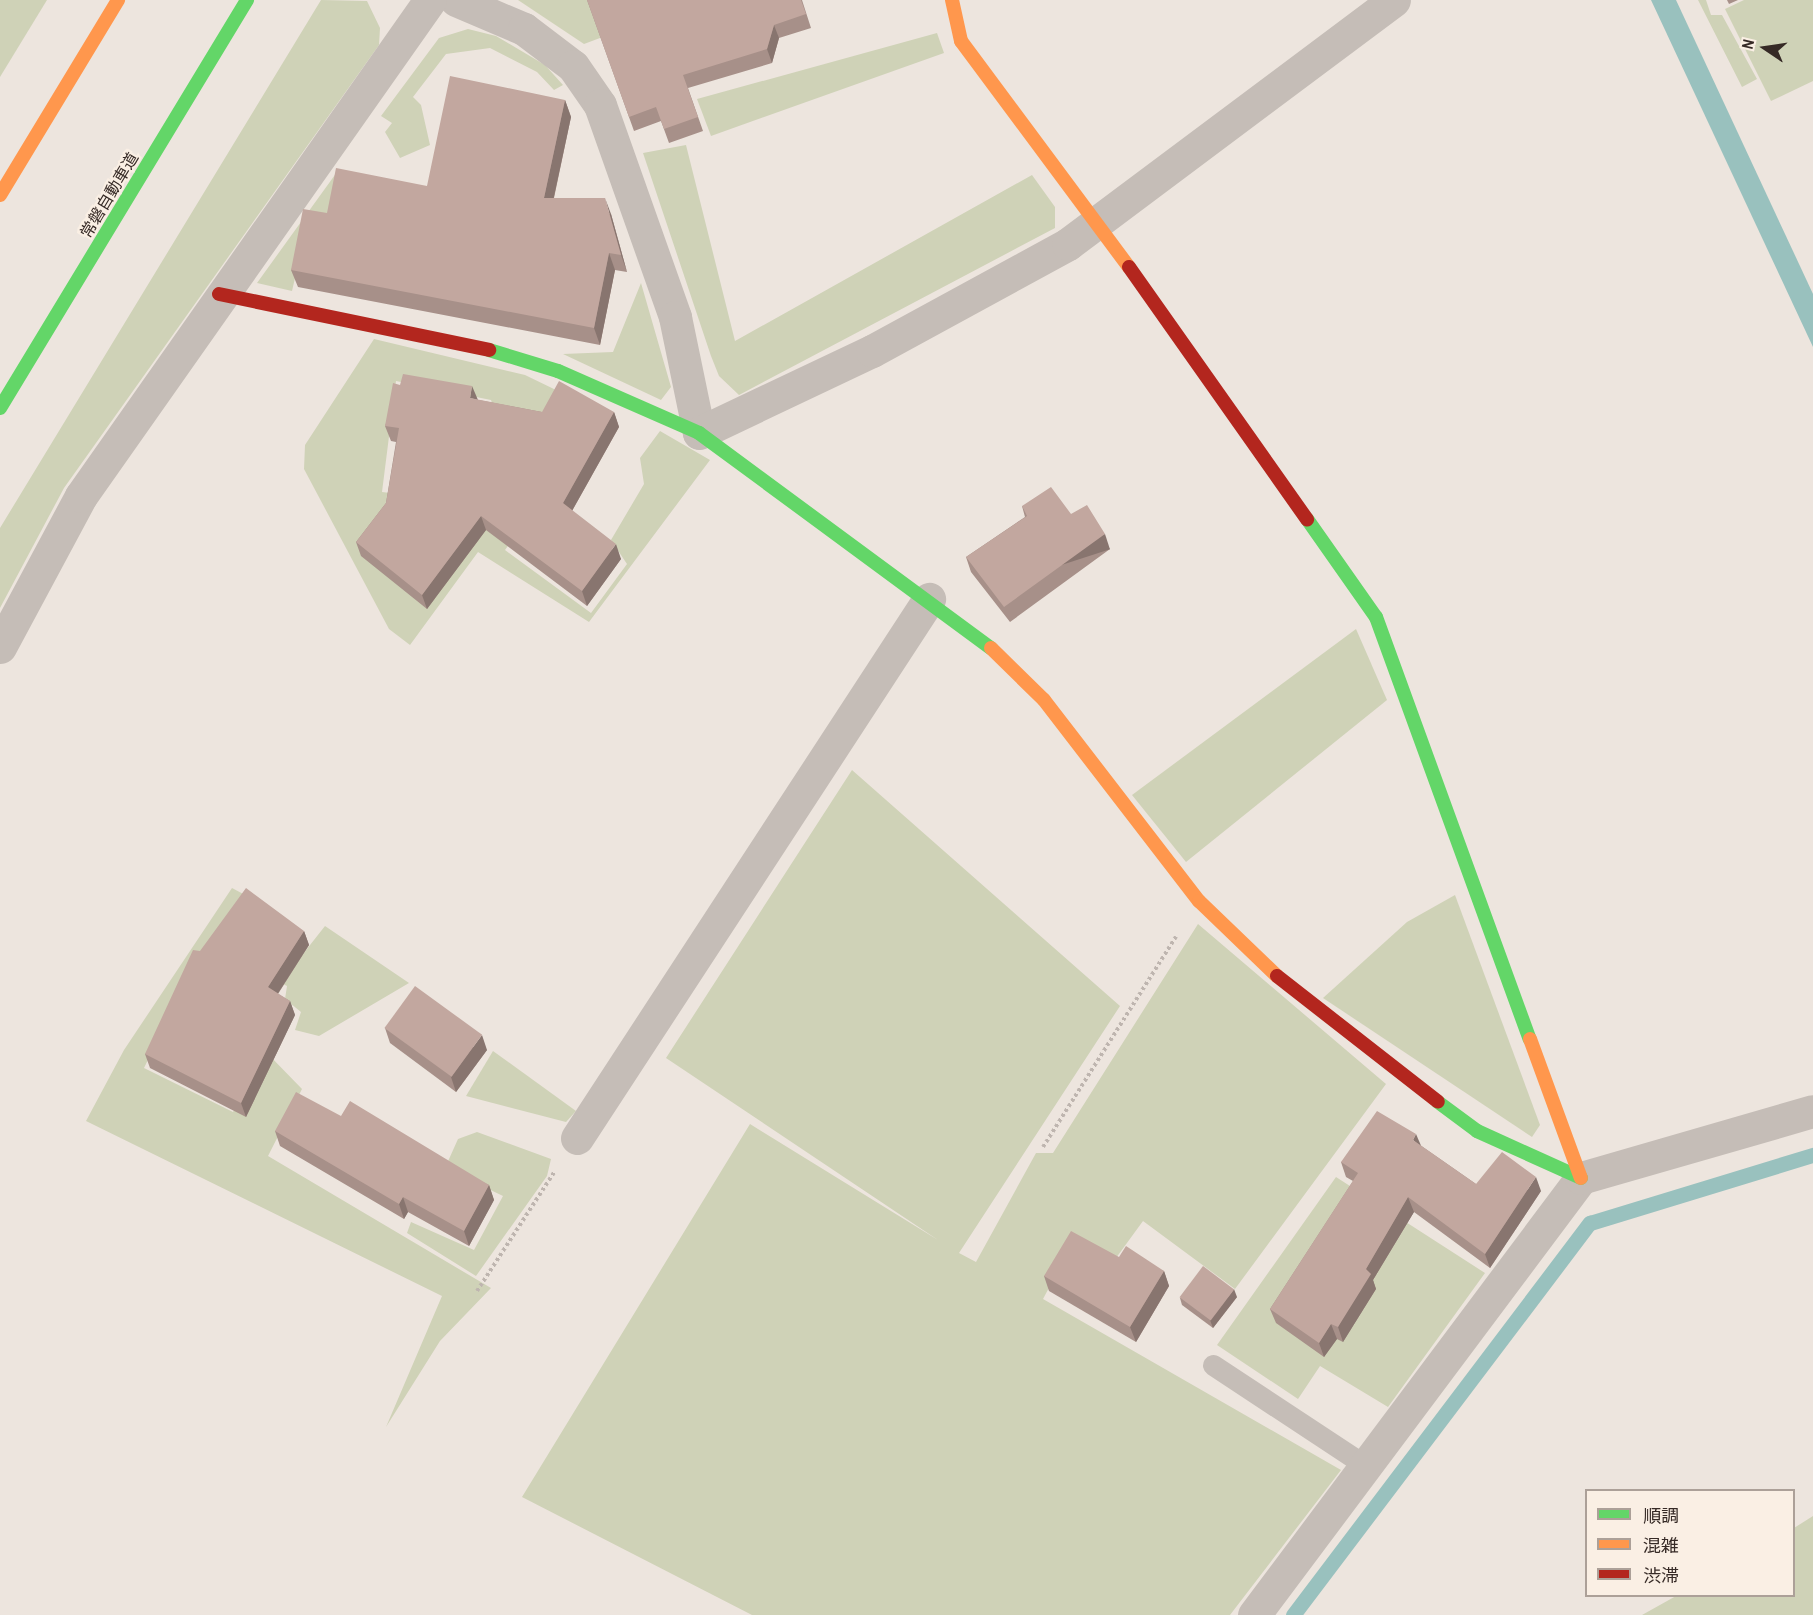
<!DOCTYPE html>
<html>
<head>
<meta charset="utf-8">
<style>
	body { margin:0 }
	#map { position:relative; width:1813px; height:1615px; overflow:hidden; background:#ede5de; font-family:"Archivo Narrow","Noto Sans JP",sans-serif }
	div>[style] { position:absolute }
	.green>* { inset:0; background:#cfd2b7 }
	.water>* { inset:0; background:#99c1be }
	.stream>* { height:15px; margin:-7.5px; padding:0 7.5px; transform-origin:7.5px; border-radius:7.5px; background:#99c1be }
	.path>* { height:4px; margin-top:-2px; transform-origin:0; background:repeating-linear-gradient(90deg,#beb5af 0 3px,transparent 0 6px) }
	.lane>* { height:21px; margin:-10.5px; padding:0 10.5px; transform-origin:10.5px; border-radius:10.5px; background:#c5bdb7 }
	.street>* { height:33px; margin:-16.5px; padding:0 16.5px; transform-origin:16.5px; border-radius:16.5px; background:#c5bdb7 }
	.fast>* { height:14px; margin:-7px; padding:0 7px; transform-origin:7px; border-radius:7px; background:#63d668 }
	.slow>* { height:14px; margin:-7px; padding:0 7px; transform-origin:7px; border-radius:7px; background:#ff974d }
	.jam>* { height:14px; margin:-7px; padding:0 7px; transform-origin:7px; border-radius:7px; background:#b3261e }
	.wall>* { inset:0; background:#a79089 }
	.shaded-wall>* { inset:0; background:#88756f; transform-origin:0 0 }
	.building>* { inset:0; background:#c2a79f; transform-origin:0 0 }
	span { translate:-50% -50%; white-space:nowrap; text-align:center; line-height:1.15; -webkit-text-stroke:4.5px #faefe4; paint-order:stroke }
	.street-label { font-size:16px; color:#362a26 }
	.legend { position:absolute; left:1585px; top:1489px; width:210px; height:108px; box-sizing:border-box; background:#faefe4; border:2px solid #aca098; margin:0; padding:8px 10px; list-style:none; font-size:18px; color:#362a26 }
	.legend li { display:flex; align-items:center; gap:12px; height:30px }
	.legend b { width:30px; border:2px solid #aca098 }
	.north { position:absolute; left:1735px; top:18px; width:60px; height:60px; -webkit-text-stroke:4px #faefe4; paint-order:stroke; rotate:283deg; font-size:16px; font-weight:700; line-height:24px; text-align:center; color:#362a26 }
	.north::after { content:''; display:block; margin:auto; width:21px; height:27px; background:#362a26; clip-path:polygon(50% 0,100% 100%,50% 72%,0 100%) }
</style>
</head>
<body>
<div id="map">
	<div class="green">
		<div style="clip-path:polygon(0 0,47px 0,0 77px)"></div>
		<div style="clip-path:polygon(321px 0,367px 1px,380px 28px,379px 45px,64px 488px,0 608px,0 528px)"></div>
		<div style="clip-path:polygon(518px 0,701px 0,584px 44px)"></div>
		<div style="clip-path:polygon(1698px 0,1706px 0,1711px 15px,1722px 15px,1757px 79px,1742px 87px)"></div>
		<div style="clip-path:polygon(1744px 0,1813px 0,1813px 81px,1771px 101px,1725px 9px)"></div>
		<div style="clip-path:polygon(468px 29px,496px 36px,545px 65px,563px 85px,554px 90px,537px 72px,490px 48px,446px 54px,413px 97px,421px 105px,430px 145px,400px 158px,385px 132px,392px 123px,381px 116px,439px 38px)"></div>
		<div style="clip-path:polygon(937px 33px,944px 53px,711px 136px,697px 99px)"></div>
		<div style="clip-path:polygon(686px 145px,735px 341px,1032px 175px,1055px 207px,1055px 228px,739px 395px,719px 376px,711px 356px,643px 153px)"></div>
		<div style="clip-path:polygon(337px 172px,331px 226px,308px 222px,292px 291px,257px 283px)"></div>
		<div style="clip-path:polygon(641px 283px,671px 387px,661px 400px,563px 354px,613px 352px)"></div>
		<div style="clip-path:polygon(374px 339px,525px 375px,556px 390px,530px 448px,498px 420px,491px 400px,396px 381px,382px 492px,533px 511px,505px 550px,591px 613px,627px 564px,611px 540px,644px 484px,640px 458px,660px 431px,710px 460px,589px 622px,478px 552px,410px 645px,389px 629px,304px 469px,305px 445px)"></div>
		<div style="clip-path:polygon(1356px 629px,1387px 700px,1186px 862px,1132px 795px)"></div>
		<div style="clip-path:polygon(852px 770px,1120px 1006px,959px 1253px,976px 1262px,1036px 1153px,1053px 1153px,1198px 924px,1386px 1084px,1235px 1289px,1143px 1221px,1116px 1258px,1060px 1267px,1043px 1299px,1341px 1470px,1230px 1615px,752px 1615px,522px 1497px,750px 1124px,938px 1240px,666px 1058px)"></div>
		<div style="clip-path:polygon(232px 888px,247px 896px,299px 959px,325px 926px,409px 983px,319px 1036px,295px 1030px,301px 1012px,285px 999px,287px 986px,213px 949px,198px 957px,144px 1068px,233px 1112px,266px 1052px,302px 1089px,268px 1156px,491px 1288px,440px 1341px,386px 1427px,442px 1296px,86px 1121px,124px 1050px)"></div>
		<div style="clip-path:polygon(1455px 895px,1540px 1125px,1532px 1137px,1323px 998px,1407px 922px)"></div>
		<div style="clip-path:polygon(493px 1051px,576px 1111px,566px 1122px,466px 1096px)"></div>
		<div style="clip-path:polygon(477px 1132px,551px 1159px,547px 1176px,476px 1276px,407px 1233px,411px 1222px,474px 1250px,503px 1196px,445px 1168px,458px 1139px)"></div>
		<div style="clip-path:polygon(1336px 1177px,1485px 1273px,1388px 1407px,1320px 1366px,1298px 1399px,1217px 1345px)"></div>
		<div style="clip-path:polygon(1813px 1516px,1813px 1615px,1642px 1615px,1676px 1596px,1794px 1596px,1794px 1528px)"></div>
	</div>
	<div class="water">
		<div style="clip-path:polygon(1651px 0,1676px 0,1813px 294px,1813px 347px)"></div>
	</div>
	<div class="stream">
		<div style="left:1293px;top:1615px;width:492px;rotate:-52.9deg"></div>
		<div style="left:1590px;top:1223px;width:233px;rotate:-17deg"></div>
	</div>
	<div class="path">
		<div style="left:1043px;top:1147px;width:249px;rotate:-57.7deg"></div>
		<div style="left:477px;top:1291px;width:143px;rotate:-57deg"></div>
	</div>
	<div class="lane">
		<div style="left:1213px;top:1365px;width:187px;rotate:33.4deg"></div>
	</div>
	<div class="street">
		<div style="left:456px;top:0;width:74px;rotate:23.1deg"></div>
		<div style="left:524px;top:29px;width:61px;rotate:37.1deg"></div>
		<div style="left:573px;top:66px;width:47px;rotate:55.3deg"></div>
		<div style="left:600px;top:105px;width:225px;rotate:70.5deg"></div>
		<div style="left:675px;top:317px;width:118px;rotate:78.3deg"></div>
		<div style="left:699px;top:433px;width:191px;rotate:-25.4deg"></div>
		<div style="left:872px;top:351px;width:223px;rotate:-28.6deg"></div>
		<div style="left:1068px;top:244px;width:407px;rotate:-36.8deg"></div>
		<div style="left:0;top:647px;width:171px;rotate:-61.8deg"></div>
		<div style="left:81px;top:496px;width:606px;rotate:-54.87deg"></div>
		<div style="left:577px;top:1138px;width:644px;rotate:-56.85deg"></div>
		<div style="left:1254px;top:1615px;width:546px;rotate:-53.19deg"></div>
		<div style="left:1581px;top:1178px;width:241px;rotate:-16.1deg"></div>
	</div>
	<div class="fast">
		<div style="left:489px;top:350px;width:72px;rotate:16.9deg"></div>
		<div style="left:558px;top:371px;width:154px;rotate:23.7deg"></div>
		<div style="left:699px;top:433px;width:363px;rotate:36.4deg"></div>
		<div style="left:0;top:408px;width:477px;rotate:-58.8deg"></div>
		<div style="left:1307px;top:519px;width:120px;rotate:54.9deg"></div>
		<div style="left:1376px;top:617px;width:449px;rotate:70deg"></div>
		<div style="left:1438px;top:1102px;width:49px;rotate:36.6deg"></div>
		<div style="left:1477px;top:1131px;width:114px;rotate:24.3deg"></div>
	</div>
	<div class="slow">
		<div style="left:952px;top:0;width:42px;rotate:77.6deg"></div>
		<div style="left:961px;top:41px;width:282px;rotate:53.4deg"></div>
		<div style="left:0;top:195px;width:228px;rotate:-58.8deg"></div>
		<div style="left:991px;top:648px;width:74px;rotate:44.5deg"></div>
		<div style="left:1044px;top:700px;width:254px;rotate:52.4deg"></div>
		<div style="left:1199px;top:901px;width:108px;rotate:43.9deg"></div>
		<div style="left:1530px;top:1039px;width:148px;rotate:69.9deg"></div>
	</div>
	<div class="jam">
		<div style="left:1129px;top:267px;width:309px;rotate:54.8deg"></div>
		<div style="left:219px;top:294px;width:276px;rotate:11.7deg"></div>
		<div style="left:1277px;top:976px;width:204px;rotate:38deg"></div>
	</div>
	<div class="wall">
		<div style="clip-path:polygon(587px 0,802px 0,811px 28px,779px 38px,772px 63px,688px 88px,703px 131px,669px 143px,661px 121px,634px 131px)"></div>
		<div style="clip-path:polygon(1727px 0,1738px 0,1729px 4px)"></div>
		<div style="clip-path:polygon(565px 100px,571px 117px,554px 198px,611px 214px,627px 272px,615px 270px,600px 345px,298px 287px,291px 270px,327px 213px,427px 186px)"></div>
		<div style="clip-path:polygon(400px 385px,542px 412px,614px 412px,619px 427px,572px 511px,621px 559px,587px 606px,486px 530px,427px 609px,361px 556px,356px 542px,386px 503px,396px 442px,391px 441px,385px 426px)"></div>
		<div style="clip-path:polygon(1022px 506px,1071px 514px,1110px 549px,1010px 622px,971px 572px,966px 557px,1025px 517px)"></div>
		<div style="clip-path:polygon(304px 931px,309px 945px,278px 994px,290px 1001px,295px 1015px,246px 1117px,150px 1068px,145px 1054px)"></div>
		<div style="clip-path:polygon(385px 1028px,487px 1050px,456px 1092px,390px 1043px)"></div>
		<div style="clip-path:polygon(341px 1116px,489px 1185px,494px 1200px,469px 1246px,408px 1212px,404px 1219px,280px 1146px,275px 1131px)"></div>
		<div style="clip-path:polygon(1420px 1145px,1476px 1184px,1541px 1191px,1490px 1268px,1414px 1212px,1373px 1280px,1376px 1289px,1343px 1342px,1337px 1339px,1324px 1357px,1276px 1323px,1270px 1309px,1353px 1181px,1346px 1177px,1341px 1162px)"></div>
		<div style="clip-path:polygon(1119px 1257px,1164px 1271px,1169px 1286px,1136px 1342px,1049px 1291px,1044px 1276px)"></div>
		<div style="clip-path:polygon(1237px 1297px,1213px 1328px,1182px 1305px,1180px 1298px)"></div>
	</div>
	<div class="shaded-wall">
		<div style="clip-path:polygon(774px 25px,779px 38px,772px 63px,767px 49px)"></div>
		<div style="clip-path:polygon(565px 100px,571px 117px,550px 215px,544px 198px)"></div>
		<div style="clip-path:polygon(605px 198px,611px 214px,627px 272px,621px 255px)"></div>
		<div style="clip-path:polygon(609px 253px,615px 270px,600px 345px,594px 328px)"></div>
		<div style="clip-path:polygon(472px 386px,478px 400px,470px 398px)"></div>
		<div style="clip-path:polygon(614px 412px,619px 427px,568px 518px,563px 503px)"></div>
		<div style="clip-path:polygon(481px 516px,486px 530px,427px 609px,422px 595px)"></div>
		<div style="left:1105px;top:534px;width:16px;height:125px;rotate:72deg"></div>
		<div style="clip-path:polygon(616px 544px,621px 559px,587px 606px,582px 591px)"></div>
		<div style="clip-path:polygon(304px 931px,309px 945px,273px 1001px,268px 987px)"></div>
		<div style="clip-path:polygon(290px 1001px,295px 1015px,246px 1117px,241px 1103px)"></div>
		<div style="clip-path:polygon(482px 1035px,487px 1050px,456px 1092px,451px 1077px)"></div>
		<div style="clip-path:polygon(1416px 1134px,1422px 1148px,1413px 1140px)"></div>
		<div style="clip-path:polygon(1536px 1177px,1541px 1191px,1490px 1268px,1485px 1254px)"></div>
		<div style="clip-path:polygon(489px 1185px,494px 1200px,469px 1246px,464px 1231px)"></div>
		<div style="clip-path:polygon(403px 1197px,408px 1212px,404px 1219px,399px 1204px)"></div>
		<div style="clip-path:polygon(1408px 1197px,1414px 1212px,1373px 1280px,1376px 1289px,1343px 1342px,1338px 1327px,1366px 1269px)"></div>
		<div style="clip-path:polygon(1164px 1271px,1169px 1286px,1136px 1342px,1130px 1327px)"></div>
		<div style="clip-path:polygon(1234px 1289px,1237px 1297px,1213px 1328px,1210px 1320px)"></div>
		<div style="clip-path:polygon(1331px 1324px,1337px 1339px,1324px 1357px,1319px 1343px)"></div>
	</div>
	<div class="building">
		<div style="clip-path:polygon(587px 0,801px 0,806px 14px,774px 25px,767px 49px,683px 75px,698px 117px,664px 129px,656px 107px,629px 117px)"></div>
		<div style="clip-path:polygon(450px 76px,565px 100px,544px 198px,605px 198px,621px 255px,609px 253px,594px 328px,291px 270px,303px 209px,327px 213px,336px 168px,427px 186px)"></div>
		<div style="clip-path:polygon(403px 374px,472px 386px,470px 398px,542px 412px,559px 381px,614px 412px,563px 503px,616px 544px,582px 591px,481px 516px,422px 595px,356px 542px,386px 503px,399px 428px,385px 426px,393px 383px,400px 385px)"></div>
		<div style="clip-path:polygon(1051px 487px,1071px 514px,1087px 505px,1105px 534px,1004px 607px,966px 557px,1027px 516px,1022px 506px)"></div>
		<div style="clip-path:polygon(246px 888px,304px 931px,268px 987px,290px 1001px,241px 1103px,145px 1054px,193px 950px,200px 951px)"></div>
		<div style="left:415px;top:986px;width:83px;height:52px;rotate:36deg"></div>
		<div style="clip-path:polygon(296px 1092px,341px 1116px,350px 1101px,489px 1185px,464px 1231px,403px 1197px,399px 1204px,275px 1131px)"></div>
		<div style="clip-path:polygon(1377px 1111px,1416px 1134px,1413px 1140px,1476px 1184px,1502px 1152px,1536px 1177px,1485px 1254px,1408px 1197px,1366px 1269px,1371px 1274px,1338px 1327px,1331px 1324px,1319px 1343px,1270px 1309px,1358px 1173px,1341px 1162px)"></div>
		<div style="clip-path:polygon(1071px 1231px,1119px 1257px,1126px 1246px,1164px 1271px,1130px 1327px,1044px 1276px)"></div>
		<div style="left:1203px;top:1266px;width:39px;height:39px;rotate:37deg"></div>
	</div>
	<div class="street-label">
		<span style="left:109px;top:195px;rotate:-59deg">常磐自動車道</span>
	</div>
	<ul class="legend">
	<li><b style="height:8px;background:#63d668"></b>順調</li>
	<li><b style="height:8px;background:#ff974d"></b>混雑</li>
	<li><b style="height:8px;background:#b3261e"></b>渋滞</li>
	</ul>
	<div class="north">N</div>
</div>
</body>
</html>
